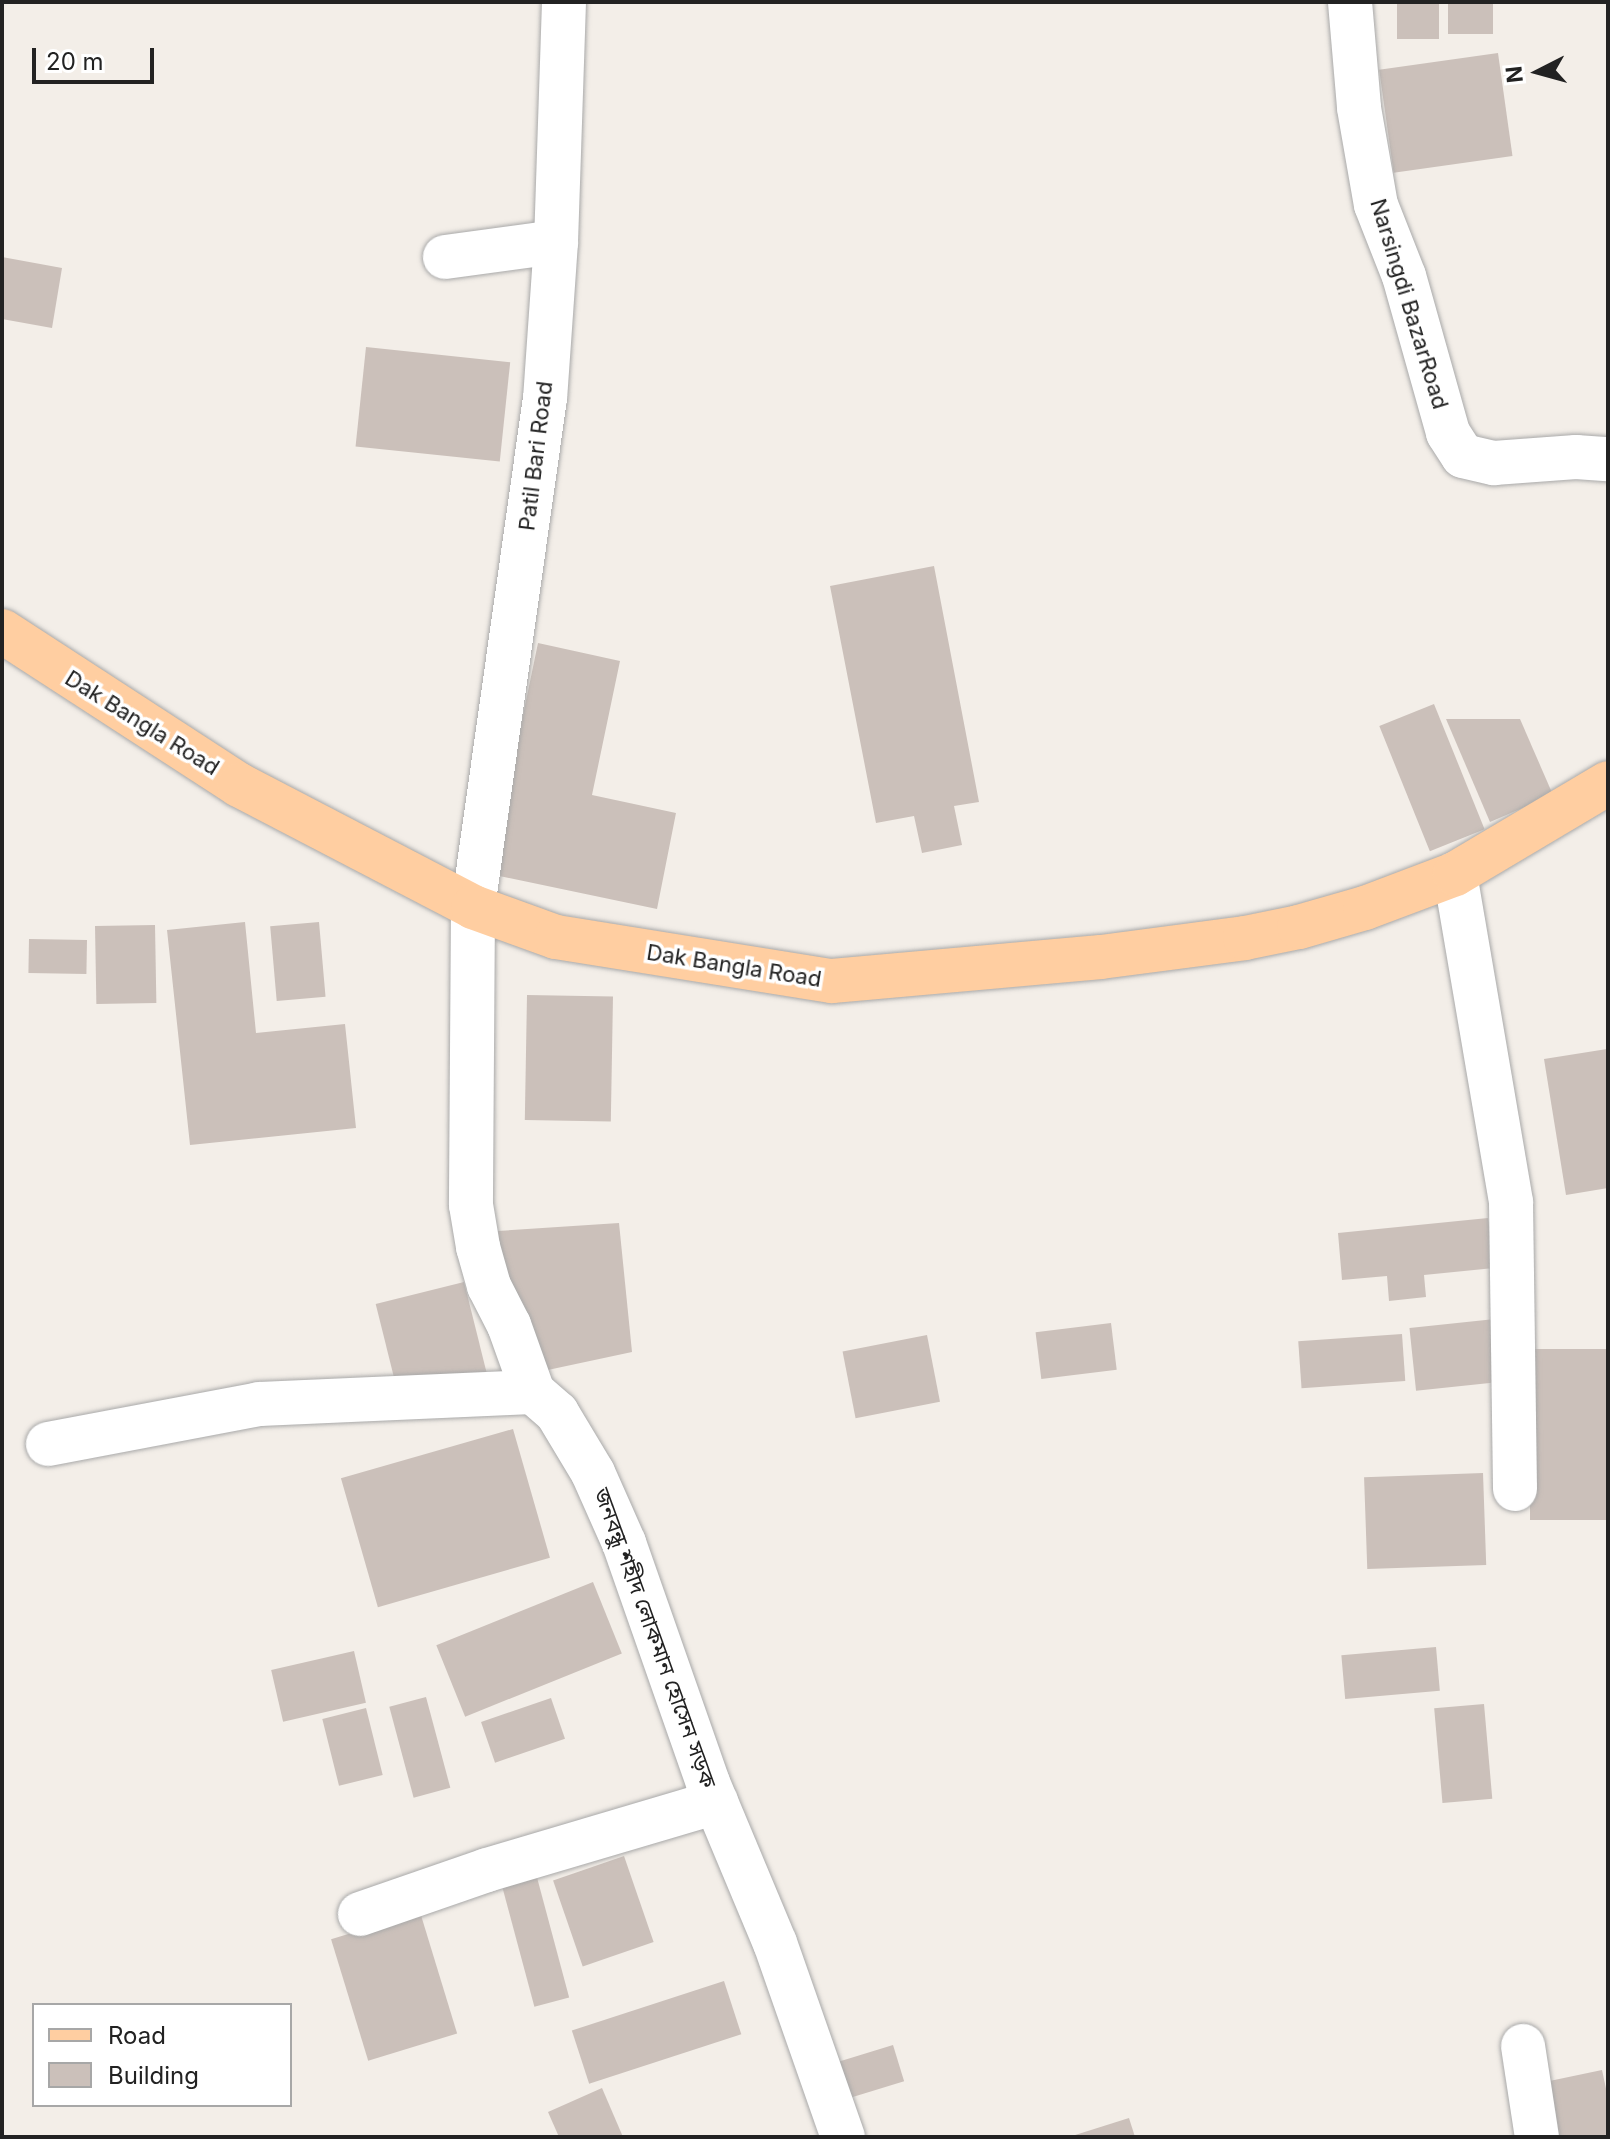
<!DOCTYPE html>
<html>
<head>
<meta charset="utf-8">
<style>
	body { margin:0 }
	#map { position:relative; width:1610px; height:2139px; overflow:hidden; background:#f3eee8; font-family:Inter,"Noto Sans Bengali",sans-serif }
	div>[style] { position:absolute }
	.building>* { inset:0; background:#cbc0ba; transform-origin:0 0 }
	.roads { filter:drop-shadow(0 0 2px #a9a9a9) drop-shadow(0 0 2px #a9a9a9) }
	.street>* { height:44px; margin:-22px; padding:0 22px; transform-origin:22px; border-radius:22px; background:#fff }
	.primary>* { height:44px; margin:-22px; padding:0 22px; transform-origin:22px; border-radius:22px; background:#ffcea1 }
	span { translate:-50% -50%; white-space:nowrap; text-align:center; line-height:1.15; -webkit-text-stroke:7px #fff; paint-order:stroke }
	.street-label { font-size:22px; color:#222 }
	.frame { position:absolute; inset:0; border:4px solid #222; pointer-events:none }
	.legend { position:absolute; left:32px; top:2003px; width:260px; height:104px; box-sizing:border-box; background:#fff; border:2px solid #a7a7a7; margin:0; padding:10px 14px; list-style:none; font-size:24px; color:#222 }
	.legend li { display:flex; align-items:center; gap:16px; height:40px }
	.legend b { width:40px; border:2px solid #a7a7a7 }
	.north { position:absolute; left:1498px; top:32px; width:80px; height:80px; -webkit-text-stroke:6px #fff; paint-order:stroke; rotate:264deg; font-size:22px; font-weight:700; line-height:32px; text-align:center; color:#222 }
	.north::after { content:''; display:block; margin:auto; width:28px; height:36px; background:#222; clip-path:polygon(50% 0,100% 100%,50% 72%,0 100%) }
	.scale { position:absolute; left:32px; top:48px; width:122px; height:36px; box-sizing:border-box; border:4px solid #222; border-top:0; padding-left:10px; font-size:24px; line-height:28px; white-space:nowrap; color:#222; -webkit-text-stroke:6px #fff; paint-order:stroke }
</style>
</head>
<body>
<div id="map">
	<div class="building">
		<div style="left:1397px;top:2px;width:42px;height:37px"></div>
		<div style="left:1448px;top:2px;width:45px;height:32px"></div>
		<div style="left:1498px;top:53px;width:104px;height:120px;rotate:82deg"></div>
		<div style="clip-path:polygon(2px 257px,62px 268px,52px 328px,2px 319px)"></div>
		<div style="left:366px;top:347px;width:145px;height:100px;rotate:6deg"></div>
		<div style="clip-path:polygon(934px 566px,979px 802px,954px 806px,962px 845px,922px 853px,914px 816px,876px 823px,830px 586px)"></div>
		<div style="clip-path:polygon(538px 643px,620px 661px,592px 795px,676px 813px,657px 909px,490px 874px)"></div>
		<div style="left:1434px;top:704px;width:135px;height:59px;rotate:68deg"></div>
		<div style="clip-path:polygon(1446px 719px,1520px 719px,1553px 795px,1490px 822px)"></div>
		<div style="clip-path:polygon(245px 922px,256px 1033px,345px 1024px,356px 1128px,190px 1145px,167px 930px)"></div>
		<div style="left:319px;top:922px;width:75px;height:49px;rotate:85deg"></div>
		<div style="left:155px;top:925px;width:78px;height:60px;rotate:89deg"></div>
		<div style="left:29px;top:939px;width:58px;height:34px;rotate:1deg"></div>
		<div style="left:527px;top:995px;width:86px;height:125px;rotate:1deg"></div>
		<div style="clip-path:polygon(1607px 1049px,1608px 1188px,1566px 1195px,1544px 1059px)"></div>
		<div style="clip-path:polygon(1488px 1218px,1494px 1268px,1424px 1275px,1426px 1297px,1389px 1301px,1387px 1276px,1342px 1280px,1338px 1233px)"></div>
		<div style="clip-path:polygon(619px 1223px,632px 1352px,529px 1374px,503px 1290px,498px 1231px)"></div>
		<div style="left:464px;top:1282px;width:97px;height:91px;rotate:76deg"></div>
		<div style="left:1495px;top:1319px;width:63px;height:86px;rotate:84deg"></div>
		<div style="left:1111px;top:1323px;width:47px;height:76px;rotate:83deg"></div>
		<div style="left:1402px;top:1334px;width:47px;height:104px;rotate:86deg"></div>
		<div style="left:927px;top:1335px;width:68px;height:86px;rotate:79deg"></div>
		<div style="left:1608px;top:1349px;width:171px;height:78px;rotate:90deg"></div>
		<div style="left:513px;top:1429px;width:134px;height:179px;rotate:74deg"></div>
		<div style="left:1483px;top:1473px;width:92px;height:119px;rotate:88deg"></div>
		<div style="left:593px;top:1582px;width:77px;height:169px;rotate:68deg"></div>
		<div style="left:1436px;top:1647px;width:44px;height:95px;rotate:85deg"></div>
		<div style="left:354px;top:1651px;width:53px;height:85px;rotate:77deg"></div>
		<div style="left:426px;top:1697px;width:94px;height:38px;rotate:75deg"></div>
		<div style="left:551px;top:1698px;width:43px;height:74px;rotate:71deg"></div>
		<div style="left:1484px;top:1704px;width:95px;height:50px;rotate:85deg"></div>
		<div style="left:366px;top:1708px;width:69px;height:45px;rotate:76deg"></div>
		<div style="left:624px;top:1856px;width:91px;height:75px;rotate:71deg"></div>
		<div style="left:535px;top:1870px;width:132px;height:36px;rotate:75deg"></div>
		<div style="left:420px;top:1912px;width:127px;height:93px;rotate:73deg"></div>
		<div style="left:724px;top:1981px;width:56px;height:160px;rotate:72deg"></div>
		<div style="left:893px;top:2045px;width:38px;height:63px;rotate:73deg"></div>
		<div style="clip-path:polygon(1602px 2070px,1608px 2098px,1608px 2137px,1550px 2137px,1540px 2083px)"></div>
		<div style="clip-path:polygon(602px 2088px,623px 2137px,559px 2137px,548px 2112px)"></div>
		<div style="clip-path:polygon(1129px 2118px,1135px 2137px,1072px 2137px,1072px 2136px)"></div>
	</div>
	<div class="roads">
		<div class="street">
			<div style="left:564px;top:2px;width:240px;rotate:91.9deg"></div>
			<div style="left:556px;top:242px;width:156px;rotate:94deg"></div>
			<div style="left:545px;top:398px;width:514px;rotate:98.05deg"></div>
			<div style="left:473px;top:907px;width:298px;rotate:90.4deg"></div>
			<div style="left:471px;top:1205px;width:43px;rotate:80.5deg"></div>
			<div style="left:478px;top:1247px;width:41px;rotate:74.2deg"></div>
			<div style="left:489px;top:1286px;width:44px;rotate:62.9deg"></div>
			<div style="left:509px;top:1325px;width:71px;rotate:70.3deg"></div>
			<div style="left:533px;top:1392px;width:32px;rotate:41deg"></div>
			<div style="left:557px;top:1413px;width:70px;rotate:59deg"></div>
			<div style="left:593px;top:1473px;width:77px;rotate:66.1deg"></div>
			<div style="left:624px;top:1543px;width:254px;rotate:70.7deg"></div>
			<div style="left:708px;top:1783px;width:173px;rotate:67.3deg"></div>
			<div style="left:775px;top:1943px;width:206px;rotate:70.7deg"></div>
			<div style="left:1350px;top:2px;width:106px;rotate:85.1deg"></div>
			<div style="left:1359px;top:108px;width:98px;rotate:80.1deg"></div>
			<div style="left:1376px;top:205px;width:76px;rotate:68.5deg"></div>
			<div style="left:1404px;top:276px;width:163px;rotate:74.3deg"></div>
			<div style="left:1448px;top:433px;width:27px;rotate:57deg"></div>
			<div style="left:1463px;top:456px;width:32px;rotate:13deg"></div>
			<div style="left:1494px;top:463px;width:82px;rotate:-4.2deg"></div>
			<div style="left:1576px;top:457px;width:32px;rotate:4deg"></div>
			<div style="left:445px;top:257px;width:112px;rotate:-7.7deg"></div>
			<div style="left:1455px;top:874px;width:333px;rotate:80.3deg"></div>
			<div style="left:1511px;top:1202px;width:287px;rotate:89.2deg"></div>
			<div style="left:48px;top:1444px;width:215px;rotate:-10.7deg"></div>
			<div style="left:259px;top:1404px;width:274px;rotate:-2.5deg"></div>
			<div style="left:360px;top:1914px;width:134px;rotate:-19.1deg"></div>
			<div style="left:487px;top:1870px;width:239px;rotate:-16.5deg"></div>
			<div style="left:1523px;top:2046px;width:92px;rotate:81.3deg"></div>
		</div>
		<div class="primary">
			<div style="left:2px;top:631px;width:283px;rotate:33deg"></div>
			<div style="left:239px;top:785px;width:264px;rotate:27.5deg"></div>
			<div style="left:473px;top:907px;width:88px;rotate:19.9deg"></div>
			<div style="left:556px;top:937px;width:279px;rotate:9.1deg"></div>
			<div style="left:832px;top:981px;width:270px;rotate:-5.1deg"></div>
			<div style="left:1101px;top:957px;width:145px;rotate:-7.5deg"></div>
			<div style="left:1245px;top:938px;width:55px;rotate:-11.5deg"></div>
			<div style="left:1299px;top:927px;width:69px;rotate:-16.1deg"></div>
			<div style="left:1365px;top:908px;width:96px;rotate:-20.7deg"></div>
			<div style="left:1455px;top:874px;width:178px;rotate:-30.7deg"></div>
		</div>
	</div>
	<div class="street-label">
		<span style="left:1409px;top:304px;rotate:73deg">Narsingdi BazarRoad</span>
		<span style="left:536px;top:456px;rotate:-83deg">Patil Bari Road</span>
		<span style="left:142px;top:723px;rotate:32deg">Dak Bangla Road</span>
		<span style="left:734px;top:966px;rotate:9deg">Dak Bangla Road</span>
		<span style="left:655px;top:1638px;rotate:70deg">জনবন্ধু শহীদ লোকমান হোসেন সড়ক</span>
	</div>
	<div class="frame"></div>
	<ul class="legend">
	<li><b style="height:10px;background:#ffcea1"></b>Road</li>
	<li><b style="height:22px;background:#cbc0ba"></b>Building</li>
	</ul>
	<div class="north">N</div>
	<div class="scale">20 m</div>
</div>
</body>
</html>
